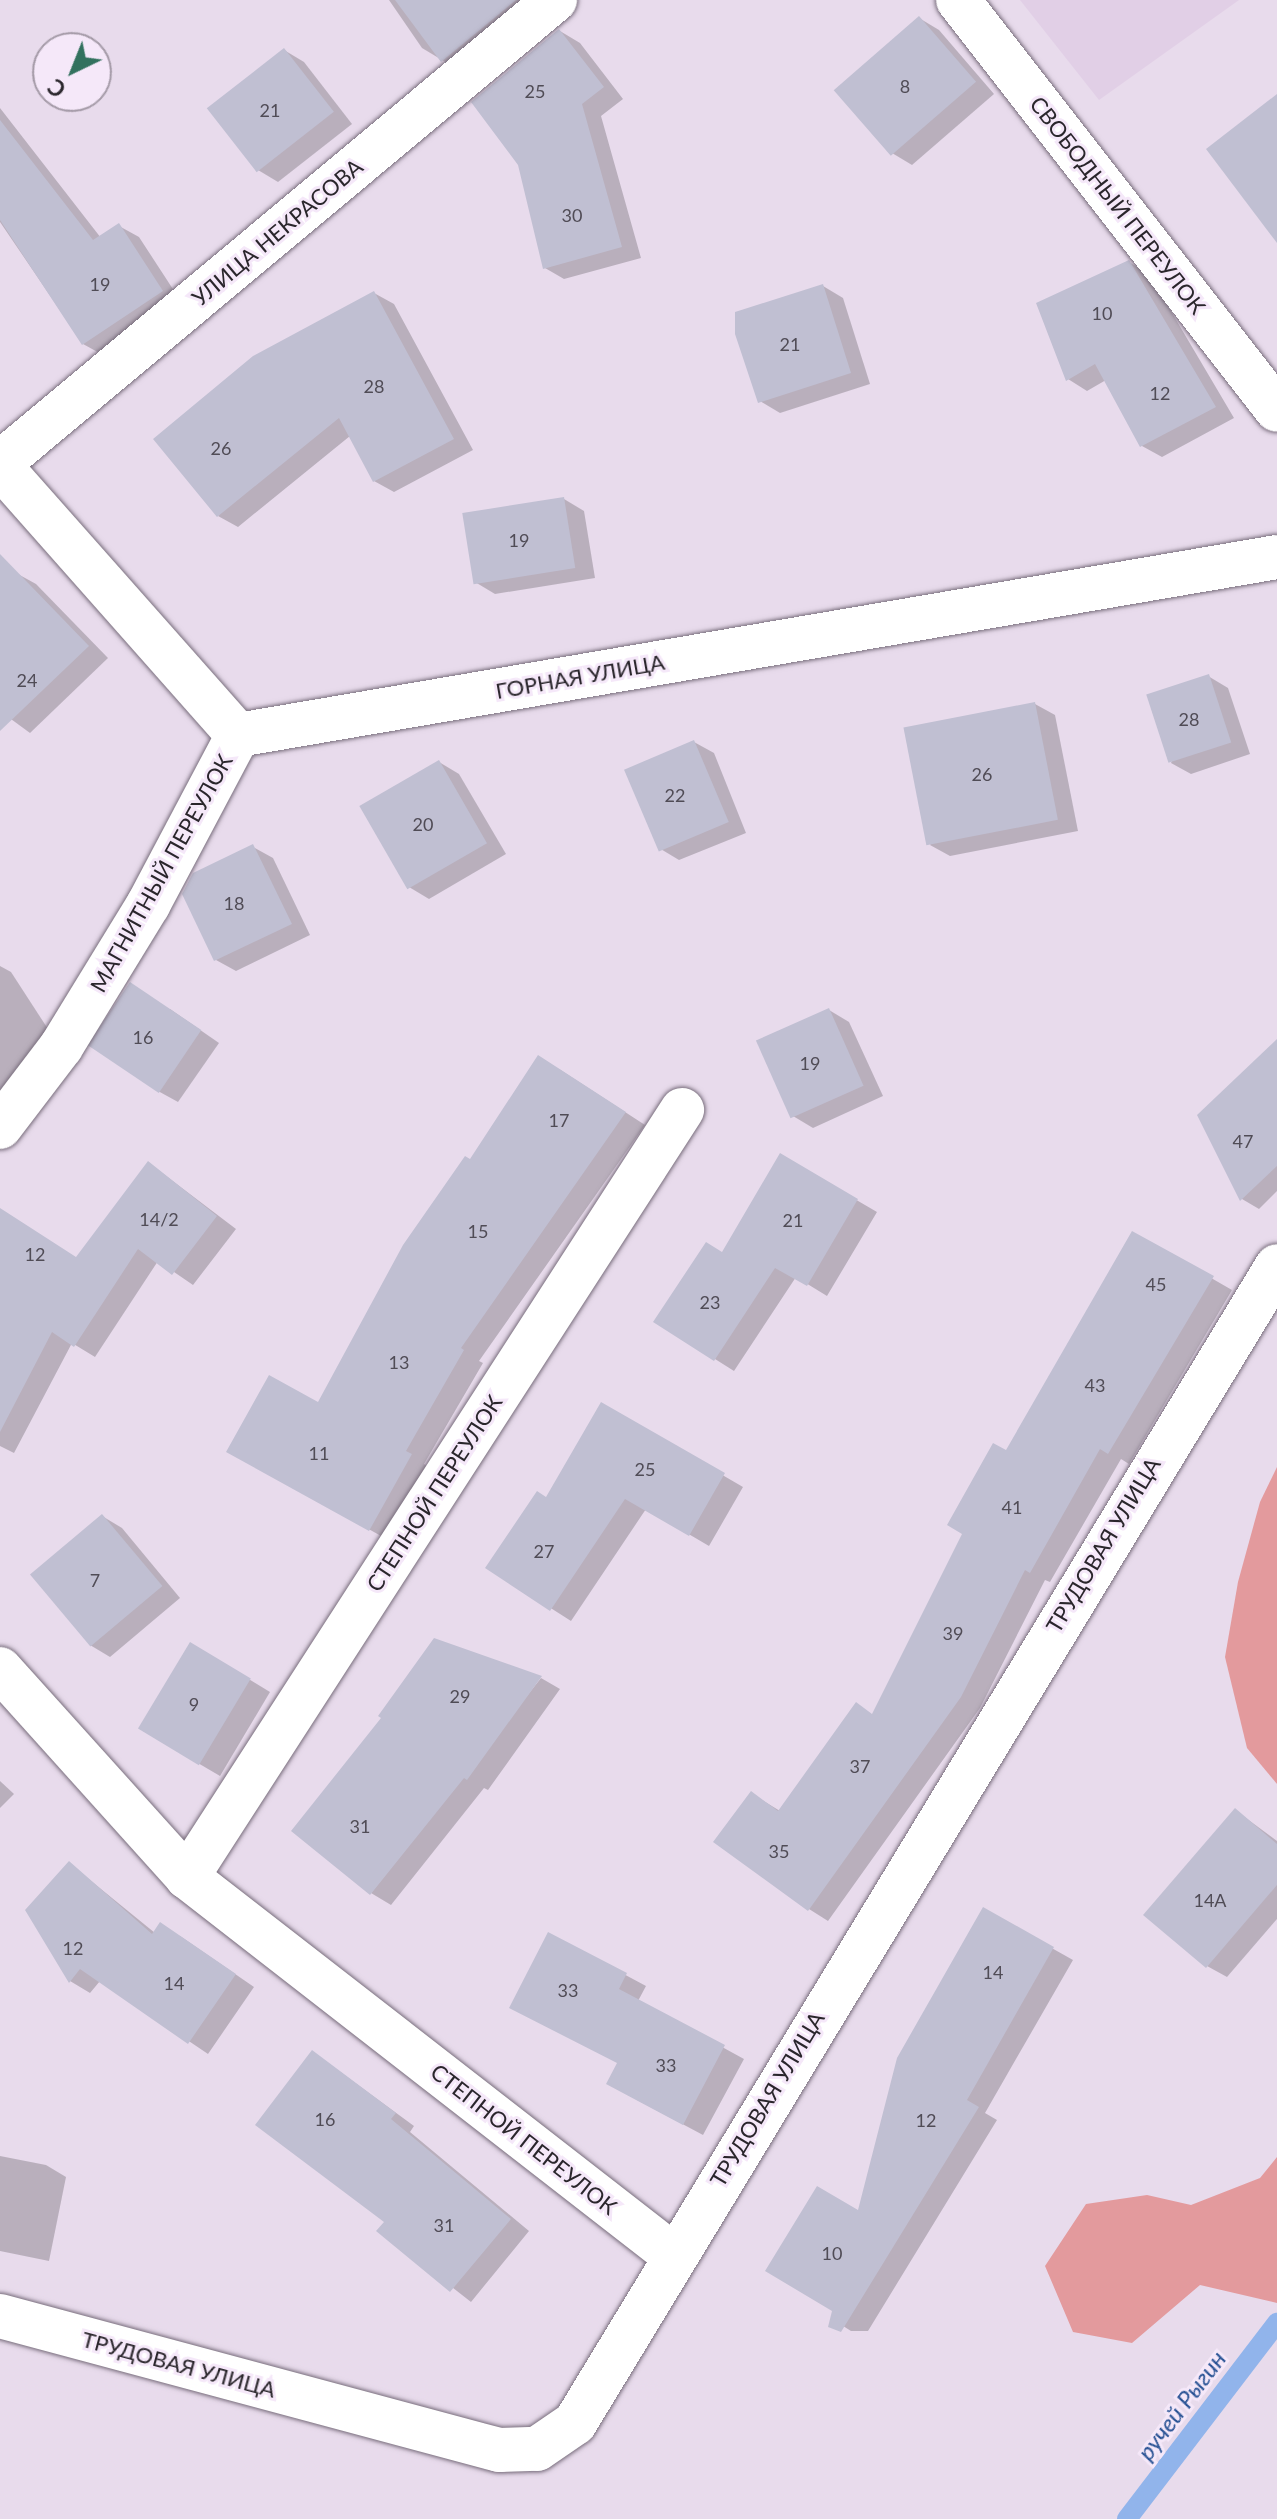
<!DOCTYPE html>
<html>
<head>
<meta charset="utf-8">
<style>
	body { margin:0 }
	#map { position:relative; width:1277px; height:2519px; overflow:hidden; background:#e8dbec; font-family:Lato,sans-serif }
	div>[style] { position:absolute }
	.built>* { inset:0; background:#e1cfe6 }
	.forest>* { inset:0; background:#e39a9d }
	.shadow>* { inset:0; background:#0003 }
	.stream>* { height:20px; margin:-10px; padding:0 10px; transform-origin:10px; border-radius:10px; background:#91b4eb }
	.building>* { inset:0; background:#c0bfd2; transform-origin:0 0 }
	.roads { filter:drop-shadow(0 0 2px #786d7c) drop-shadow(0 0 2px #786d7c) }
	.street>* { height:44px; margin:-22px; padding:0 22px; transform-origin:22px; border-radius:22px; background:#fff }
	span { translate:-50% -50%; white-space:nowrap; text-align:center; line-height:1.15; -webkit-text-stroke:6px #f5e8f9; paint-order:stroke }
	.number-label { font-size:18px; color:#504c56 }
	.number-label span { -webkit-text-stroke-width:0 }
	.street-label { font-size:22px; color:#2a262c }
	.water-label { font-size:24px; color:#285294; font-style:italic }
	.north { position:absolute; left:32px; top:32px; width:80px; height:80px; box-sizing:border-box; background:#f5e8f9; border:2px solid #a49aa7; border-radius:50%; rotate:223deg; font-size:22px; font-weight:700; line-height:32px; text-align:center; color:#2a262c }
	.north::after { content:''; display:block; margin:auto; width:28px; height:36px; background:#32715e; clip-path:polygon(50% 0,100% 100%,50% 72%,0 100%) }
</style>
</head>
<body>
<div id="map">
	<div class="built">
		<div style="clip-path:polygon(1020px 0,1239px 0,1099px 100px)"></div>
	</div>
	<div class="forest">
		<div style="clip-path:polygon(1277px 1467px,1277px 1784px,1247px 1748px,1225px 1657px,1238px 1582px,1260px 1502px)"></div>
		<div style="clip-path:polygon(1277px 2157px,1277px 2303px,1200px 2285px,1132px 2343px,1073px 2332px,1045px 2266px,1086px 2204px,1147px 2195px,1191px 2205px,1260px 2178px)"></div>
	</div>
	<div class="shadow">
		<div style="clip-path:polygon(389px 0,535px 0,462px 72px,422px 48px)"></div>
		<div style="clip-path:polygon(919px 18px,939px 30px,994px 94px,912px 165px,892px 153px)"></div>
		<div style="clip-path:polygon(560px 31px,580px 43px,623px 99px,601px 116px,641px 258px,564px 279px,545px 268px)"></div>
		<div style="clip-path:polygon(284px 50px,304px 62px,352px 124px,278px 182px,258px 170px)"></div>
		<div style="clip-path:polygon(0 108px,101px 238px,119px 226px,139px 237px,182px 303px,103px 355px,83px 344px,0 222px)"></div>
		<div style="clip-path:polygon(1129px 262px,1149px 274px,1234px 418px,1162px 457px,1142px 446px,1106px 380px,1087px 391px,1068px 379px)"></div>
		<div style="clip-path:polygon(823px 286px,843px 298px,870px 384px,780px 413px,760px 401px)"></div>
		<div style="clip-path:polygon(374px 293px,394px 304px,473px 450px,394px 492px,374px 481px,350px 436px,238px 527px,218px 516px)"></div>
		<div style="clip-path:polygon(564px 499px,584px 511px,595px 578px,495px 594px,475px 582px)"></div>
		<div style="clip-path:polygon(16px 573px,36px 584px,108px 658px,30px 733px,0 711px,0 588px)"></div>
		<div style="clip-path:polygon(1208px 676px,1228px 688px,1250px 754px,1191px 774px,1171px 763px)"></div>
		<div style="clip-path:polygon(1035px 704px,1055px 715px,1078px 831px,950px 856px,930px 845px)"></div>
		<div style="clip-path:polygon(694px 742px,714px 753px,746px 833px,679px 860px,659px 848px)"></div>
		<div style="clip-path:polygon(439px 762px,459px 774px,506px 854px,429px 899px,409px 887px)"></div>
		<div style="clip-path:polygon(253px 847px,273px 858px,310px 935px,236px 971px,216px 960px)"></div>
		<div style="clip-path:polygon(0 966px,11px 972px,59px 1046px,0 1095px)"></div>
		<div style="clip-path:polygon(170px 1009px,219px 1043px,178px 1102px,158px 1091px)"></div>
		<div style="clip-path:polygon(829px 1010px,849px 1022px,883px 1096px,813px 1128px,793px 1116px)"></div>
		<div style="clip-path:polygon(1277px 1042px,1277px 1191px,1259px 1209px,1242px 1199px,1199px 1115px)"></div>
		<div style="clip-path:polygon(559px 1069px,645px 1125px,479px 1361px,483px 1363px,424px 1464px,430px 1468px,390px 1541px,229px 1451px,319px 1405px,471px 1162px)"></div>
		<div style="clip-path:polygon(781px 1156px,877px 1212px,827px 1296px,796px 1277px,734px 1371px,715px 1359px,723px 1254px)"></div>
		<div style="clip-path:polygon(149px 1163px,236px 1229px,193px 1285px,158px 1261px,95px 1357px,72px 1343px,14px 1453px,0 1446px,0 1228px,77px 1259px)"></div>
		<div style="clip-path:polygon(1133px 1233px,1232px 1290px,1129px 1464px,1121px 1459px,1050px 1582px,1045px 1580px,980px 1708px,828px 1921px,809px 1909px,752px 1794px,780px 1811px,856px 1705px,873px 1715px,1007px 1453px)"></div>
		<div style="clip-path:polygon(602px 1405px,743px 1487px,709px 1546px,646px 1509px,571px 1621px,488px 1568px,547px 1499px)"></div>
		<div style="clip-path:polygon(102px 1516px,122px 1528px,180px 1598px,110px 1657px,90px 1645px)"></div>
		<div style="clip-path:polygon(211px 1656px,270px 1692px,220px 1776px,140px 1729px)"></div>
		<div style="clip-path:polygon(541px 1678px,560px 1689px,488px 1790px,484px 1788px,391px 1905px,371px 1893px)"></div>
		<div style="clip-path:polygon(0 1781px,14px 1794px,0 1808px)"></div>
		<div style="clip-path:polygon(1235px 1810px,1277px 1841px,1277px 1919px,1227px 1977px,1207px 1966px)"></div>
		<div style="clip-path:polygon(69px 1863px,155px 1933px,180px 1936px,254px 1987px,208px 2054px,100px 1981px,90px 1993px,70px 1981px)"></div>
		<div style="clip-path:polygon(984px 1910px,1073px 1960px,985px 2113px,997px 2120px,868px 2331px,851px 2331px,832px 2319px,859px 2213px)"></div>
		<div style="clip-path:polygon(549px 1934px,646px 1986px,638px 2001px,744px 2059px,703px 2135px,628px 2095px,620px 2063px)"></div>
		<div style="clip-path:polygon(313px 2052px,414px 2126px,410px 2132px,529px 2231px,471px 2302px,379px 2230px,386px 2222px)"></div>
		<div style="clip-path:polygon(0 2156px,46px 2165px,66px 2177px,49px 2261px,0 2251px)"></div>
	</div>
	<div class="stream">
		<div style="left:1127px;top:2519px;width:247px;rotate:-52.6deg"></div>
	</div>
	<div class="building">
		<div style="clip-path:polygon(395px 0,516px 0,441px 62px)"></div>
		<div style="left:919px;top:16px;width:87px;height:113px;rotate:49deg"></div>
		<div style="clip-path:polygon(559px 29px,604px 87px,582px 104px,622px 247px,543px 269px,518px 165px,471px 102px)"></div>
		<div style="left:284px;top:48px;width:81px;height:98px;rotate:52deg"></div>
		<div style="clip-path:polygon(1277px 94px,1277px 243px,1206px 149px)"></div>
		<div style="clip-path:polygon(0 120px,93px 240px,119px 223px,163px 291px,82px 345px,0 220px)"></div>
		<div style="clip-path:polygon(1129px 260px,1216px 407px,1140px 447px,1095px 364px,1066px 381px,1036px 303px)"></div>
		<div style="clip-path:polygon(823px 284px,851px 373px,758px 403px,735px 334px,735px 312px)"></div>
		<div style="clip-path:polygon(374px 291px,454px 439px,373px 482px,339px 418px,217px 517px,153px 439px,253px 356px)"></div>
		<div style="left:564px;top:497px;width:72px;height:103px;rotate:81deg"></div>
		<div style="clip-path:polygon(0 554px,89px 646px,0 731px)"></div>
		<div style="left:1209px;top:674px;width:72px;height:66px;rotate:72deg"></div>
		<div style="left:1035px;top:702px;width:120px;height:134px;rotate:79deg"></div>
		<div style="left:694px;top:740px;width:89px;height:76px;rotate:67deg"></div>
		<div style="left:439px;top:760px;width:96px;height:92px;rotate:60deg"></div>
		<div style="clip-path:polygon(253px 844px,292px 924px,214px 961px,182px 894px,193px 873px)"></div>
		<div style="left:130px;top:982px;width:86px;height:76px;rotate:34deg"></div>
		<div style="left:829px;top:1008px;width:85px;height:80px;rotate:66deg"></div>
		<div style="clip-path:polygon(1277px 1039px,1277px 1166px,1240px 1201px,1197px 1115px)"></div>
		<div style="clip-path:polygon(538px 1055px,626px 1112px,461px 1348px,464px 1350px,406px 1451px,412px 1454px,369px 1531px,226px 1452px,269px 1375px,318px 1402px,403px 1245px,465px 1156px,470px 1159px)"></div>
		<div style="clip-path:polygon(780px 1153px,858px 1199px,807px 1286px,775px 1268px,714px 1361px,653px 1322px,706px 1242px,722px 1252px)"></div>
		<div style="clip-path:polygon(148px 1161px,217px 1216px,172px 1275px,138px 1249px,74px 1347px,52px 1332px,0 1432px,0 1208px,76px 1257px)"></div>
		<div style="clip-path:polygon(1132px 1231px,1214px 1276px,1108px 1454px,1100px 1449px,1030px 1573px,1025px 1570px,961px 1697px,808px 1911px,713px 1842px,751px 1791px,778px 1811px,856px 1702px,872px 1714px,962px 1534px,947px 1525px,993px 1443px,1006px 1450px)"></div>
		<div style="clip-path:polygon(601px 1402px,725px 1473px,689px 1536px,625px 1499px,550px 1611px,485px 1568px,537px 1491px,546px 1497px)"></div>
		<div style="left:102px;top:1514px;width:94px;height:94px;rotate:50deg"></div>
		<div style="clip-path:polygon(434px 1638px,542px 1676px,467px 1780px,464px 1778px,370px 1895px,291px 1831px,381px 1718px,378px 1716px)"></div>
		<div style="left:190px;top:1642px;width:71px;height:101px;rotate:31deg"></div>
		<div style="clip-path:polygon(1235px 1808px,1277px 1844px,1277px 1885px,1206px 1968px,1143px 1915px)"></div>
		<div style="clip-path:polygon(69px 1861px,152px 1934px,160px 1922px,236px 1974px,188px 2044px,80px 1969px,69px 1983px,25px 1910px)"></div>
		<div style="clip-path:polygon(983px 1907px,1054px 1947px,967px 2100px,979px 2107px,841px 2332px,828px 2327px,832px 2311px,765px 2271px,817px 2186px,858px 2210px,897px 2058px)"></div>
		<div style="clip-path:polygon(548px 1932px,627px 1973px,619px 1989px,725px 2045px,683px 2125px,606px 2084px,617px 2063px,509px 2008px)"></div>
		<div style="clip-path:polygon(312px 2050px,396px 2113px,391px 2119px,511px 2219px,450px 2292px,376px 2231px,384px 2222px,255px 2125px)"></div>
	</div>
	<div class="roads">
		<div class="street">
			<div style="left:958px;top:0;width:519px;rotate:52.12deg"></div>
			<div style="left:0;top:463px;width:723px;rotate:-39.84deg"></div>
			<div style="left:0;top:466px;width:359px;rotate:48.5deg"></div>
			<div style="left:238px;top:735px;width:1054px;rotate:-9.72deg"></div>
			<div style="left:0;top:1127px;width:101px;rotate:-52.7deg"></div>
			<div style="left:61px;top:1047px;width:167px;rotate:-58.5deg"></div>
			<div style="left:148px;top:905px;width:192px;rotate:-62.1deg"></div>
			<div style="left:0;top:1669px;width:280px;rotate:48deg"></div>
			<div style="left:187px;top:1877px;width:614px;rotate:37.86deg"></div>
			<div style="left:187px;top:1877px;width:913px;rotate:-57.16deg"></div>
			<div style="left:0;top:2316px;width:517px;rotate:15.03deg"></div>
			<div style="left:499px;top:2450px;width:38px;rotate:-2deg"></div>
			<div style="left:537px;top:2449px;width:46px;rotate:-34.4deg"></div>
			<div style="left:575px;top:2423px;width:1353px;rotate:-58.75deg"></div>
		</div>
	</div>
	<div class="number-label">
		<span style="left:905px;top:86px">8</span>
		<span style="left:535px;top:91px">25</span>
		<span style="left:270px;top:110px">21</span>
		<span style="left:572px;top:215px">30</span>
		<span style="left:100px;top:284px">19</span>
		<span style="left:1102px;top:313px">10</span>
		<span style="left:790px;top:344px">21</span>
		<span style="left:374px;top:386px">28</span>
		<span style="left:1160px;top:393px">12</span>
		<span style="left:221px;top:448px">26</span>
		<span style="left:519px;top:540px">19</span>
		<span style="left:27px;top:680px">24</span>
		<span style="left:1189px;top:719px">28</span>
		<span style="left:982px;top:774px">26</span>
		<span style="left:675px;top:795px">22</span>
		<span style="left:423px;top:824px">20</span>
		<span style="left:234px;top:903px">18</span>
		<span style="left:143px;top:1037px">16</span>
		<span style="left:810px;top:1063px">19</span>
		<span style="left:559px;top:1120px">17</span>
		<span style="left:1243px;top:1141px">47</span>
		<span style="left:159px;top:1219px">14/2</span>
		<span style="left:793px;top:1220px">21</span>
		<span style="left:478px;top:1231px">15</span>
		<span style="left:35px;top:1254px">12</span>
		<span style="left:1156px;top:1284px">45</span>
		<span style="left:710px;top:1302px">23</span>
		<span style="left:399px;top:1362px">13</span>
		<span style="left:1095px;top:1385px">43</span>
		<span style="left:319px;top:1453px">11</span>
		<span style="left:645px;top:1469px">25</span>
		<span style="left:1012px;top:1507px">41</span>
		<span style="left:544px;top:1551px">27</span>
		<span style="left:95px;top:1580px">7</span>
		<span style="left:953px;top:1633px">39</span>
		<span style="left:460px;top:1696px">29</span>
		<span style="left:194px;top:1704px">9</span>
		<span style="left:860px;top:1766px">37</span>
		<span style="left:360px;top:1826px">31</span>
		<span style="left:779px;top:1851px">35</span>
		<span style="left:1210px;top:1900px">14А</span>
		<span style="left:73px;top:1948px">12</span>
		<span style="left:993px;top:1972px">14</span>
		<span style="left:174px;top:1983px">14</span>
		<span style="left:568px;top:1990px">33</span>
		<span style="left:666px;top:2065px">33</span>
		<span style="left:325px;top:2119px">16</span>
		<span style="left:926px;top:2120px">12</span>
		<span style="left:444px;top:2225px">31</span>
		<span style="left:832px;top:2253px">10</span>
	</div>
	<div class="street-label">
		<span style="left:1118px;top:205px;rotate:52deg">СВОБОДНЫЙ ПЕРЕУЛОК</span>
		<span style="left:277px;top:232px;rotate:-40deg">УЛИЦА НЕКРАСОВА</span>
		<span style="left:580px;top:676px;rotate:-10deg">ГОРНАЯ УЛИЦА</span>
		<span style="left:161px;top:873px;rotate:-61deg">МАГНИТНЫЙ ПЕРЕУЛОК</span>
		<span style="left:434px;top:1493px;rotate:-57deg">СТЕПНОЙ ПЕРЕУЛОК</span>
		<span style="left:1103px;top:1545px;rotate:-59deg">ТРУДОВАЯ УЛИЦА</span>
		<span style="left:767px;top:2099px;rotate:-59deg">ТРУДОВАЯ УЛИЦА</span>
		<span style="left:524px;top:2139px;rotate:38deg">СТЕПНОЙ ПЕРЕУЛОК</span>
		<span style="left:179px;top:2364px;rotate:15deg">ТРУДОВАЯ УЛИЦА</span>
	</div>
	<div class="water-label">
		<span style="left:1181px;top:2405px;rotate:-53deg">ручей Рыгин</span>
	</div>
	<div class="north">С</div>
</div>
</body>
</html>
